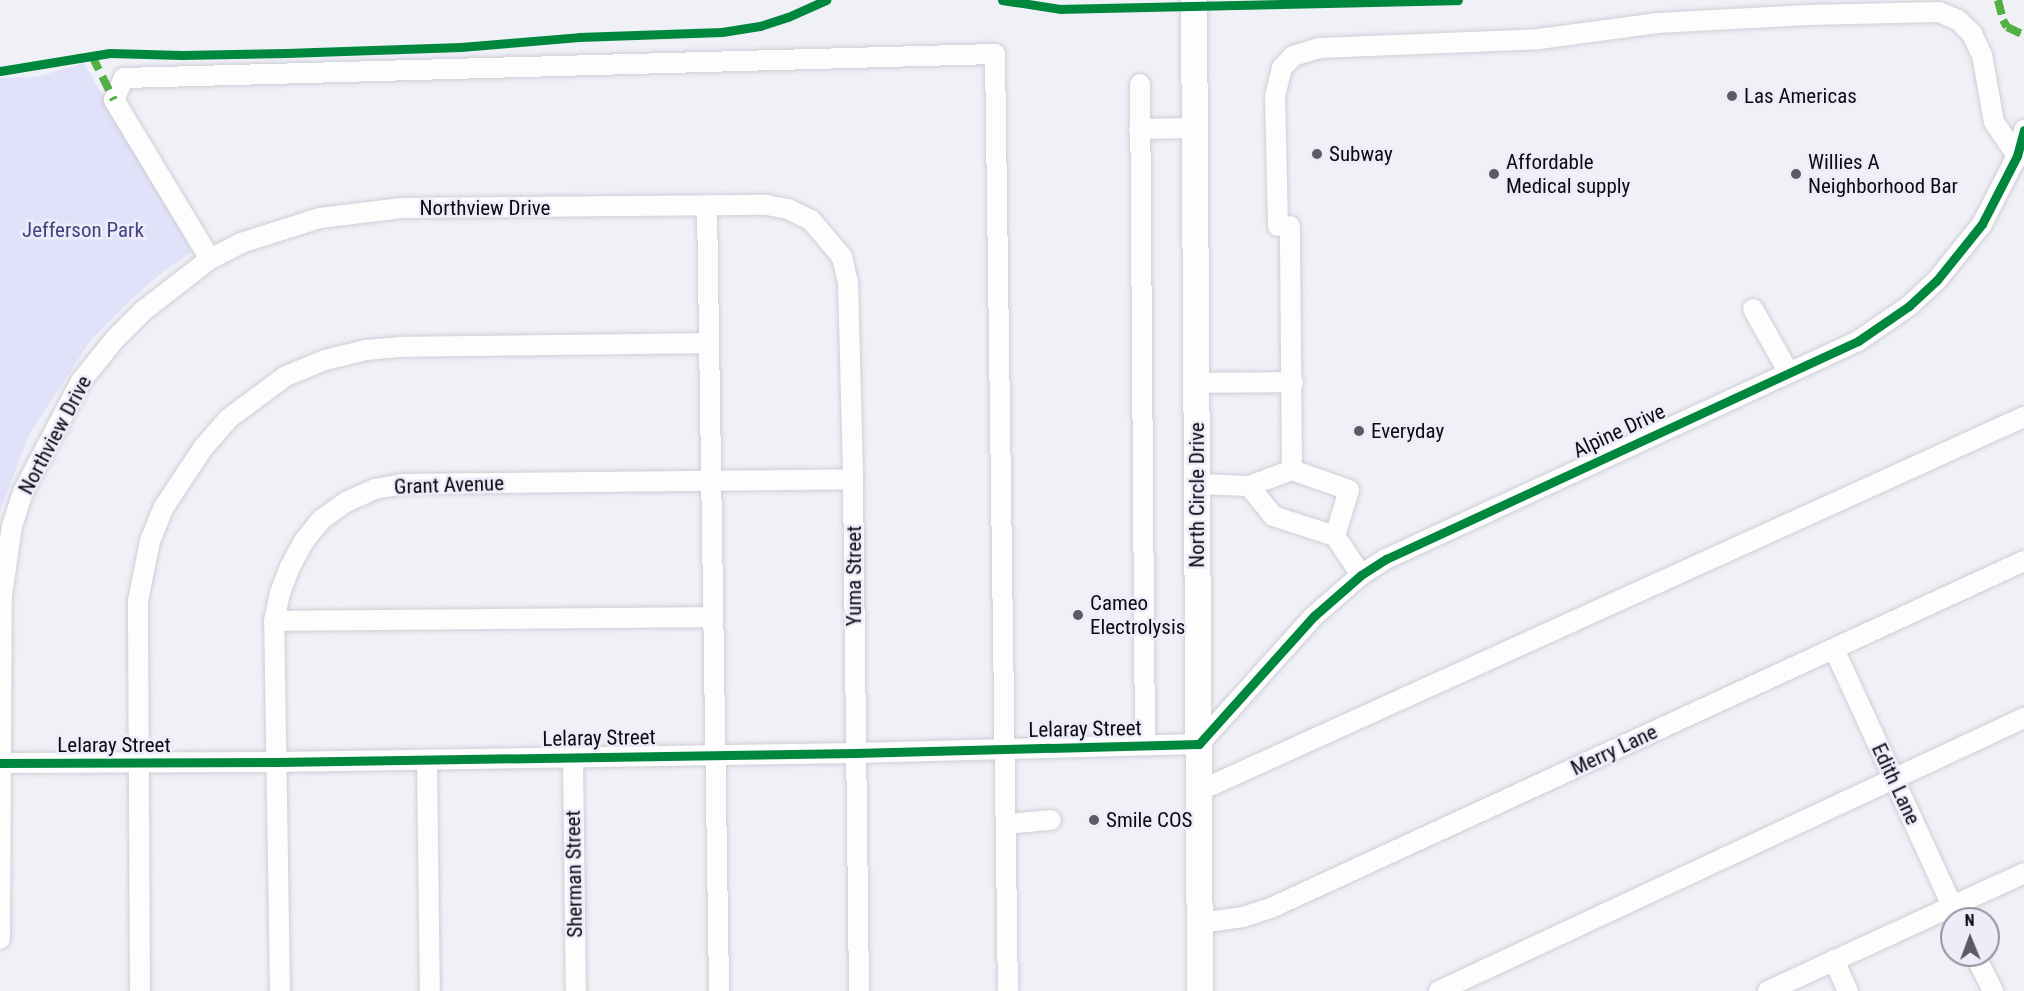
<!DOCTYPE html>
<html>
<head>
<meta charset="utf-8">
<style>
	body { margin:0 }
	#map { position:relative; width:2024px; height:991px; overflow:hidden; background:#f0f0f7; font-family:"Roboto Condensed",sans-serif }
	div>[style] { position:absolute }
	.green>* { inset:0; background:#e1e1fa }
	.roads { filter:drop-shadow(0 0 2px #ceced6) drop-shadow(0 0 2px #ceced6) }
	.minor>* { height:20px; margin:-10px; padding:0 10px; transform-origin:10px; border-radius:10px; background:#fdfdfe }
	.major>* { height:26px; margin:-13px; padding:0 13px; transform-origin:13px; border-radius:13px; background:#fdfdfe }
	.quiet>* { height:8px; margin-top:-4px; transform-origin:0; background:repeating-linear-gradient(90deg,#54b044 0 15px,transparent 0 23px) }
	.cycleway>* { height:9px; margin:-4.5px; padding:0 4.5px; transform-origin:4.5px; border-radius:4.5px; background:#00873e }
	.dots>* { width:16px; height:16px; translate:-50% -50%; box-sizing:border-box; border:3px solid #ededfa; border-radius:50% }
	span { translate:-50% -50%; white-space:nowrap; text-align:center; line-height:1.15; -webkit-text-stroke:5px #ededfa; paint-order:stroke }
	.poi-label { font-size:21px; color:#0b0b15 }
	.left { translate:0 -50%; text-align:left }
	.street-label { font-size:21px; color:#0b0b15 }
	.park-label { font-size:21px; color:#464082 }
	.north { position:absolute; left:1940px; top:907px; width:60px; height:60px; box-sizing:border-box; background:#ededfa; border:2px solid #93939e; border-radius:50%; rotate:359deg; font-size:16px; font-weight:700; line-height:24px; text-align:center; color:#0b0b15 }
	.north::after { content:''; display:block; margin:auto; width:21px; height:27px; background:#5b5b64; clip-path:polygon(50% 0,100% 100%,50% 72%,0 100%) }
</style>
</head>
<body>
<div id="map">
	<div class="green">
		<div style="clip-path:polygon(84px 63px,192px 252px,164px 271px,129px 301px,90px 341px,29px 435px,0 511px,0 78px,36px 77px)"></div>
	</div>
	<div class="roads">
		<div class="minor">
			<div style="left:1140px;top:84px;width:661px;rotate:89.57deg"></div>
			<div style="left:1139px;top:129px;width:56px;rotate:-1deg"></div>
			<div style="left:707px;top:206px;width:785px;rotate:89.12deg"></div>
			<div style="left:1278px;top:226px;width:130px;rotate:-91.3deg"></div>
			<div style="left:1275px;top:96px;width:29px;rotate:-76deg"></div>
			<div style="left:1282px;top:68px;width:16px;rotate:-47deg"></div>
			<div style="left:1293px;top:56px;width:27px;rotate:-17deg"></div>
			<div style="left:1319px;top:48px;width:220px;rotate:-2.3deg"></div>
			<div style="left:1539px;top:39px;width:119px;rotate:-7.7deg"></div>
			<div style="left:1657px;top:23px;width:151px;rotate:-3deg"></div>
			<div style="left:1808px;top:15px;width:131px;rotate:-1.3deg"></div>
			<div style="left:1939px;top:12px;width:21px;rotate:23deg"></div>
			<div style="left:1958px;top:20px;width:20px;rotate:45deg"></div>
			<div style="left:1972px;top:34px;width:23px;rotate:65deg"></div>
			<div style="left:1982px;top:55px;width:68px;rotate:79.8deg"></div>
			<div style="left:1994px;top:122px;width:41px;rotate:55.9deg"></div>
			<div style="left:2017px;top:156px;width:7px"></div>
			<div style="left:210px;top:259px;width:186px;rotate:-121.1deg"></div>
			<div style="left:114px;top:100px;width:24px;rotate:-66deg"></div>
			<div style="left:124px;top:78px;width:871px;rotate:-1.58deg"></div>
			<div style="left:995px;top:54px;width:937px;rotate:89.21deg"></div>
			<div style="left:1753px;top:309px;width:73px;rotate:60.6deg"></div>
			<div style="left:1197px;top:383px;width:96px;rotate:-0.6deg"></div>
			<div style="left:1292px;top:470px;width:60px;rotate:19.3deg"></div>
			<div style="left:1349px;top:490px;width:48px;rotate:106.9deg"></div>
			<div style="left:1197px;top:484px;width:52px;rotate:2.2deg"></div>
			<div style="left:1249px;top:486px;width:46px;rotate:-20.4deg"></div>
			<div style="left:1292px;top:470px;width:244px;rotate:-90.5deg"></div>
			<div style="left:1249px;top:486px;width:38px;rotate:51deg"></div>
			<div style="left:1273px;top:516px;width:65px;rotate:17.9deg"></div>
			<div style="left:1335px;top:536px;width:47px;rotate:56.3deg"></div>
			<div style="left:274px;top:621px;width:439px;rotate:-0.5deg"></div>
			<div style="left:1834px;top:649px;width:297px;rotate:65.3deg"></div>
			<div style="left:573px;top:757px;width:234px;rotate:89.3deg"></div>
			<div style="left:427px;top:760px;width:231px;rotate:89.3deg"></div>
			<div style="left:0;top:763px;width:277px;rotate:-0.2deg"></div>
			<div style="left:277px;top:762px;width:578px;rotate:-0.89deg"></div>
			<div style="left:855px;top:753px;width:344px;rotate:-1.5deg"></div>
			<div style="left:1199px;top:744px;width:172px;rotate:-48.1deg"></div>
			<div style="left:1314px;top:616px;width:62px;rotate:-41.1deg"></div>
			<div style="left:1361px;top:575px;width:30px;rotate:-33deg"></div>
			<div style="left:1386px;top:559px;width:520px;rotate:-24.79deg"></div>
			<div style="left:1858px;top:341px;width:62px;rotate:-34.5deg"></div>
			<div style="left:1909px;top:306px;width:38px;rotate:-43deg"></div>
			<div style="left:1937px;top:280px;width:72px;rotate:-51.2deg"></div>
			<div style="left:1982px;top:224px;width:76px;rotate:-62.8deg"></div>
			<div style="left:2017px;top:156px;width:27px;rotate:-75deg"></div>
			<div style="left:1199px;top:791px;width:906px;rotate:-24.39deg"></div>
			<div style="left:1006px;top:824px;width:45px;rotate:-5.1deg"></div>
			<div style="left:1200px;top:923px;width:43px;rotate:-7.9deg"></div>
			<div style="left:1243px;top:917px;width:32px;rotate:-18deg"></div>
			<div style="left:1273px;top:907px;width:827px;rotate:-24.74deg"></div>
			<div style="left:0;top:939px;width:344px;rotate:-89.7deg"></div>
			<div style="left:2px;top:595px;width:70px;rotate:-81.8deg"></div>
			<div style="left:12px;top:526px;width:38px;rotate:-72deg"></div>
			<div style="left:24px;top:490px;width:123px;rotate:-62.4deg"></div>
			<div style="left:81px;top:381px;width:55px;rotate:-50.9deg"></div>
			<div style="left:116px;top:338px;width:38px;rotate:-45deg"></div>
			<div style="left:143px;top:311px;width:85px;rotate:-37.8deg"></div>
			<div style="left:210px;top:259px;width:35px;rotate:-27deg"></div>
			<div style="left:241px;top:243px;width:83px;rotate:-17.6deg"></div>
			<div style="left:320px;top:218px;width:82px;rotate:-7deg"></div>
			<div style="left:401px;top:208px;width:366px;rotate:-0.5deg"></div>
			<div style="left:767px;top:205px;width:21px;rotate:11deg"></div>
			<div style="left:788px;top:209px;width:25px;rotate:26deg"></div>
			<div style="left:811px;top:220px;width:48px;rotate:50deg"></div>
			<div style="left:842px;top:257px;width:26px;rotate:77deg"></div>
			<div style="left:848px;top:282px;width:197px;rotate:88.5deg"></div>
			<div style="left:853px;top:479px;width:512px;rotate:89.33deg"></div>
			<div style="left:1975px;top:955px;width:40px;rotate:63.4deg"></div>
			<div style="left:1834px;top:960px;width:34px;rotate:66deg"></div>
			<div style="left:140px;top:991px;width:390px;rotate:-90.3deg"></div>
			<div style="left:138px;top:601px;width:61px;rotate:-78.7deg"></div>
			<div style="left:150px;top:541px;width:37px;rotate:-68deg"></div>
			<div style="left:164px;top:507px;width:71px;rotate:-56.5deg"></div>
			<div style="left:203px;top:448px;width:38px;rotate:-49deg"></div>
			<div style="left:228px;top:419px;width:72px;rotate:-36.6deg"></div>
			<div style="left:286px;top:376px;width:42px;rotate:-22.3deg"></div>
			<div style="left:325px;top:360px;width:42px;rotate:-13.7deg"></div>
			<div style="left:366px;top:350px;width:33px;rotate:-5deg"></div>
			<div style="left:399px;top:347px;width:310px;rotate:-0.7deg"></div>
			<div style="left:280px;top:991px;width:370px;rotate:-90.9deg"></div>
			<div style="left:274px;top:621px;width:29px;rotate:-78deg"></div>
			<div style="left:280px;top:593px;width:28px;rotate:-69deg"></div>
			<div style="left:290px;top:567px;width:30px;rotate:-62deg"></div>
			<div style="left:304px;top:541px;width:27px;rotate:-51deg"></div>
			<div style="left:321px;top:520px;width:31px;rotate:-36deg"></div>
			<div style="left:346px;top:502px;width:32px;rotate:-24deg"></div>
			<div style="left:375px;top:489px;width:28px;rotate:-10deg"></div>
			<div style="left:403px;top:484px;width:450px;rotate:-0.6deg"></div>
			<div style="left:1439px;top:991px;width:646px;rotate:-25.02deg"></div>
			<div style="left:1768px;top:991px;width:282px;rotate:-24.7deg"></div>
		</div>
		<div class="major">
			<div style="left:1194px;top:0;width:991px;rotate:89.65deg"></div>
		</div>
	</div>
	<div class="quiet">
		<div style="left:1998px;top:0;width:21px;rotate:76deg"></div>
		<div style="left:2003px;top:20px;width:8px;rotate:60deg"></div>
		<div style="left:2007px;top:27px;width:19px;rotate:25deg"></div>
		<div style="left:92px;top:56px;width:49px;rotate:63.4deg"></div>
	</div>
	<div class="cycleway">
		<div style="left:1002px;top:0;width:60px;rotate:8.7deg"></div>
		<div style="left:1061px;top:9px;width:397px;rotate:-1.3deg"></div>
		<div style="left:0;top:71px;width:111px;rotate:-9.3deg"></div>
		<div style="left:110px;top:53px;width:72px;rotate:1.6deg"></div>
		<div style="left:182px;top:55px;width:104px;rotate:-1.1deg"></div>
		<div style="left:286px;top:53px;width:175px;rotate:-2deg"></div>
		<div style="left:461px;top:47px;width:118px;rotate:-4.8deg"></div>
		<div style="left:579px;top:37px;width:143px;rotate:-2deg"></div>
		<div style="left:722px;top:32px;width:38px;rotate:-9deg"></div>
		<div style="left:760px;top:26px;width:29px;rotate:-18deg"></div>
		<div style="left:788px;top:17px;width:42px;rotate:-24.1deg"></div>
		<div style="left:0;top:763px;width:277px;rotate:-0.2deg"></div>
		<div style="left:277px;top:762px;width:578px;rotate:-0.89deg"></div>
		<div style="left:855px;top:753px;width:344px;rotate:-1.5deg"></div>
		<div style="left:1199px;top:744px;width:172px;rotate:-48.1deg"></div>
		<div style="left:1314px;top:616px;width:62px;rotate:-41.1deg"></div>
		<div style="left:1361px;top:575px;width:30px;rotate:-33deg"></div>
		<div style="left:1386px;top:559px;width:520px;rotate:-24.79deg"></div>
		<div style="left:1858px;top:341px;width:62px;rotate:-34.5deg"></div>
		<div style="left:1909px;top:306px;width:38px;rotate:-43deg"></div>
		<div style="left:1937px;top:280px;width:72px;rotate:-51.2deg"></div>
		<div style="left:1982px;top:224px;width:76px;rotate:-62.8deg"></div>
		<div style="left:2017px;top:156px;width:27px;rotate:-75deg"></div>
	</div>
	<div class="dots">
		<div style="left:1732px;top:96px;background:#5b5b64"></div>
		<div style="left:1317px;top:154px;background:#5b5b64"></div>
		<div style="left:1494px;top:174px;background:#5b5b64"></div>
		<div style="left:1796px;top:174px;background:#5b5b64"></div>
		<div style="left:1359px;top:431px;background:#5b5b64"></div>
		<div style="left:1078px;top:615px;background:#5b5b64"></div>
		<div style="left:1094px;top:820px;background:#5b5b64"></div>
	</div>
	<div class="poi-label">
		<span class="left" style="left:1744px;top:96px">Las Americas</span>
		<span class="left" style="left:1329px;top:154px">Subway</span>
		<span class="left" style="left:1506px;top:174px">Affordable<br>Medical supply</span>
		<span class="left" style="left:1808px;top:174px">Willies A<br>Neighborhood Bar</span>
		<span class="left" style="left:1371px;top:431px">Everyday</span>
		<span class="left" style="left:1090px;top:615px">Cameo<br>Electrolysis</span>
		<span class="left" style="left:1106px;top:820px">Smile COS</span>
	</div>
	<div class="street-label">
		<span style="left:485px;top:208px">Northview Drive</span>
		<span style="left:1619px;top:431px;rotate:-25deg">Alpine Drive</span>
		<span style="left:55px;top:435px;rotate:-62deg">Northview Drive</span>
		<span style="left:449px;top:485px;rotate:-2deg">Grant Avenue</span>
		<span style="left:1197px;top:495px;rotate:-90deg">North Circle Drive</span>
		<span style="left:854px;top:576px;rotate:-90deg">Yuma Street</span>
		<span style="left:1085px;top:729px;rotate:-1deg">Lelaray Street</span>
		<span style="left:599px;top:738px;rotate:-1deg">Lelaray Street</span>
		<span style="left:114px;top:745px">Lelaray Street</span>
		<span style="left:1614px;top:750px;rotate:-25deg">Merry Lane</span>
		<span style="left:1896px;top:784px;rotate:65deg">Edith Lane</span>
		<span style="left:574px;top:874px;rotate:-91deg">Sherman Street</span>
	</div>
	<div class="park-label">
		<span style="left:83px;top:230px">Jefferson Park</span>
	</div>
	<div class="north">N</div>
</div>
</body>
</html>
